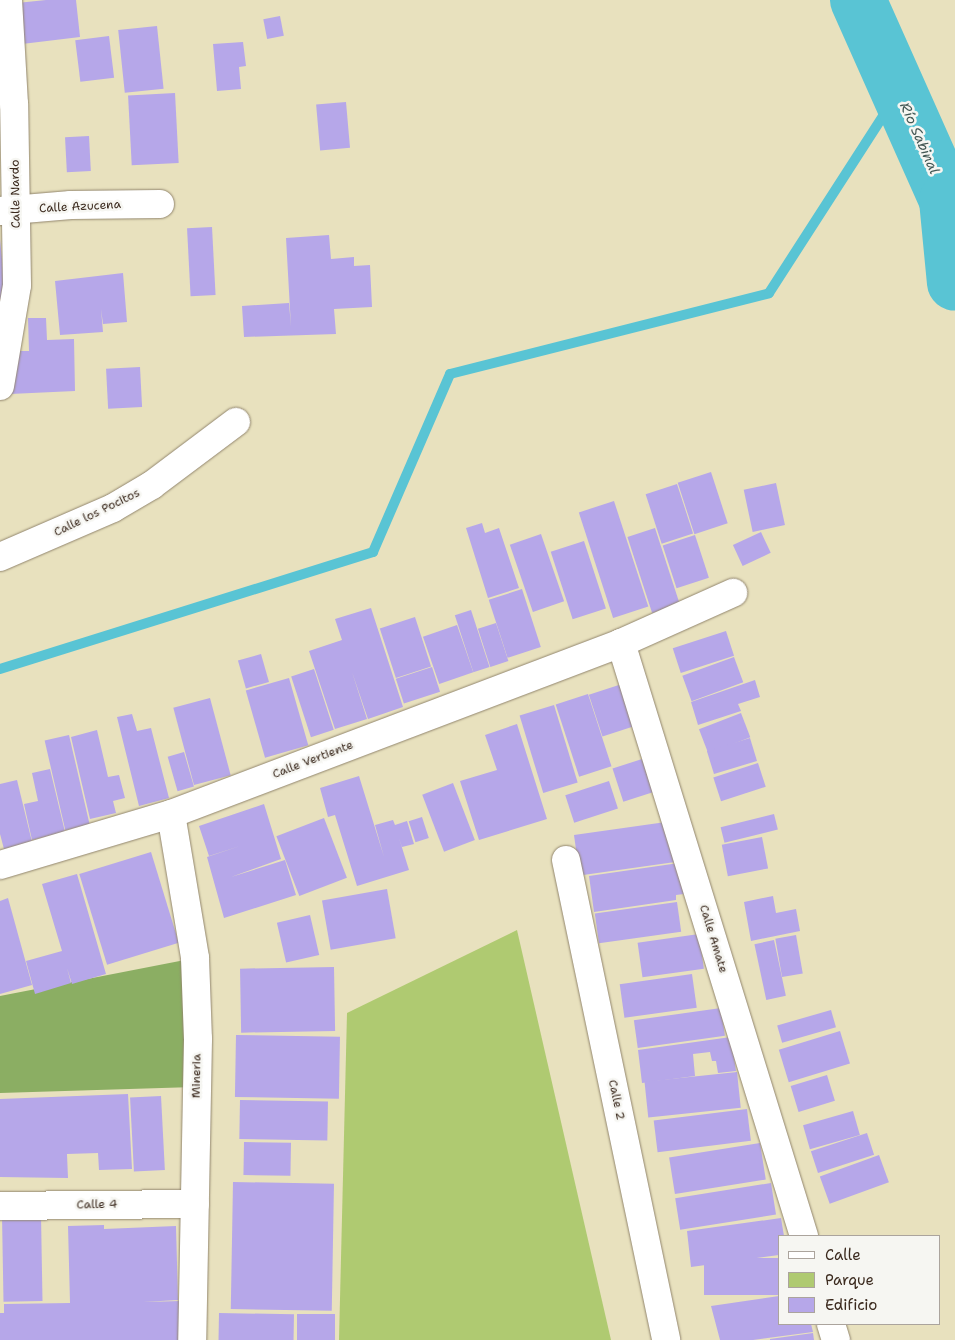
<!DOCTYPE html>
<html>
<head>
<meta charset="utf-8">
<style>
	body { margin:0 }
	#map { position:relative; width:955px; height:1340px; overflow:hidden; background:#e8e1be; font-family:"Shantell Sans",sans-serif }
	div>[style] { position:absolute }
	.green>* { inset:0; background:#afca71 }
	.forest>* { inset:0; background:#8bae63 }
	.stream>* { height:10px; margin:-5px; padding:0 5px; transform-origin:5px; border-radius:5px; background:#59c4d4 }
	.river>* { height:56px; margin:-28px; padding:0 28px; transform-origin:28px; border-radius:28px; background:#59c4d4 }
	.building>* { inset:0; background:#b6a7e9; transform-origin:0 0 }
	.roads { filter:drop-shadow(0 0 1px #92866e) drop-shadow(0 0 1px #92866e) }
	.minor>* { height:28px; margin:-14px; padding:0 14px; transform-origin:14px; border-radius:14px; background:#fff }
	span { translate:-50% -50%; white-space:nowrap; text-align:center; line-height:1.15; -webkit-text-stroke:5px #f6f6f2; paint-order:stroke }
	.street-label { font-size:12px; color:#3b2a1e }
	.water-label { font-size:14px; color:#445855; font-style:italic }
	.legend { position:absolute; left:778px; top:1235px; width:162px; height:90px; box-sizing:border-box; background:#f6f6f2; border:1px solid #aba49d; margin:0; padding:6px 9px; list-style:none; font-size:15px; color:#3b2a1e }
	.legend li { display:flex; align-items:center; gap:10px; height:25px }
	.legend b { width:25px; border:1px solid #aba49d }
</style>
</head>
<body>
<div id="map">
	<div class="green">
		<div style="clip-path:polygon(517px 930px,611px 1340px,339px 1340px,347px 1013px)"></div>
	</div>
	<div class="forest">
		<div style="clip-path:polygon(190px 959px,194px 1087px,0 1093px,0 996px)"></div>
	</div>
	<div class="stream">
		<div style="left:0;top:669px;width:391px;rotate:-17.4deg"></div>
		<div style="left:373px;top:552px;width:194px;rotate:-66.6deg"></div>
		<div style="left:450px;top:374px;width:329px;rotate:-14.2deg"></div>
		<div style="left:769px;top:293px;width:240px;rotate:-57.2deg"></div>
	</div>
	<div class="river">
		<div style="left:858px;top:0;width:219px;rotate:66deg"></div>
		<div style="left:947px;top:200px;width:83px;rotate:84.5deg"></div>
	</div>
	<div class="building">
		<div style="clip-path:polygon(46px 0,76px 0,80px 37px,22px 44px,17px 3px)"></div>
		<div style="left:280px;top:16px;width:20px;height:17px;rotate:79deg"></div>
		<div style="left:157px;top:26px;width:63px;height:39px;rotate:84deg"></div>
		<div style="left:109px;top:36px;width:42px;height:34px;rotate:83deg"></div>
		<div style="clip-path:polygon(243px 42px,246px 66px,239px 67px,241px 89px,217px 91px,213px 44px)"></div>
		<div style="left:175px;top:93px;width:70px;height:47px;rotate:87deg"></div>
		<div style="left:346px;top:102px;width:46px;height:30px;rotate:85deg"></div>
		<div style="left:89px;top:136px;width:35px;height:24px;rotate:87deg"></div>
		<div style="left:212px;top:227px;width:68px;height:25px;rotate:87deg"></div>
		<div style="clip-path:polygon(329px 235px,331px 259px,354px 257px,354px 266px,370px 265px,372px 307px,334px 309px,336px 334px,244px 337px,242px 306px,289px 303px,291px 327px,286px 238px)"></div>
		<div style="clip-path:polygon(0 239px,6px 299px,0 299px)"></div>
		<div style="clip-path:polygon(123px 273px,127px 322px,103px 324px,101px 309px,103px 332px,60px 335px,55px 281px)"></div>
		<div style="clip-path:polygon(28px 318px,46px 318px,47px 340px,74px 339px,75px 391px,10px 394px,8px 351px,29px 351px)"></div>
		<div style="left:140px;top:367px;width:40px;height:34px;rotate:87deg"></div>
		<div style="left:711px;top:472px;width:54px;height:35px;rotate:72deg"></div>
		<div style="left:776px;top:483px;width:43px;height:33px;rotate:78deg"></div>
		<div style="left:677px;top:484px;width:52px;height:33px;rotate:72deg"></div>
		<div style="left:614px;top:501px;width:111px;height:37px;rotate:72deg"></div>
		<div style="clip-path:polygon(482px 523px,485px 533px,499px 528px,519px 588px,488px 598px,466px 528px)"></div>
		<div style="left:655px;top:528px;width:80px;height:29px;rotate:72deg"></div>
		<div style="left:761px;top:532px;width:23px;height:31px;rotate:65deg"></div>
		<div style="left:541px;top:534px;width:71px;height:33px;rotate:71deg"></div>
		<div style="left:695px;top:535px;width:45px;height:34px;rotate:72deg"></div>
		<div style="left:584px;top:541px;width:71px;height:35px;rotate:72deg"></div>
		<div style="left:522px;top:589px;width:61px;height:35px;rotate:72deg"></div>
		<div style="clip-path:polygon(371px 608px,403px 707px,368px 719px,352px 672px,367px 719px,335px 729px,309px 651px,342px 640px,335px 619px)"></div>
		<div style="left:471px;top:610px;width:60px;height:17px;rotate:72deg"></div>
		<div style="left:415px;top:617px;width:52px;height:37px;rotate:72deg"></div>
		<div style="left:496px;top:623px;width:40px;height:19px;rotate:72deg"></div>
		<div style="left:457px;top:625px;width:50px;height:36px;rotate:71deg"></div>
		<div style="left:726px;top:631px;width:26px;height:56px;rotate:72deg"></div>
		<div style="left:261px;top:654px;width:29px;height:24px;rotate:74deg"></div>
		<div style="left:734px;top:657px;width:27px;height:55px;rotate:70deg"></div>
		<div style="left:432px;top:667px;width:26px;height:38px;rotate:72deg"></div>
		<div style="left:314px;top:669px;width:64px;height:24px;rotate:72deg"></div>
		<div style="left:289px;top:678px;width:70px;height:45px;rotate:74deg"></div>
		<div style="clip-path:polygon(755px 680px,760px 697px,738px 704px,741px 711px,698px 725px,691px 702px)"></div>
		<div style="left:625px;top:683px;width:44px;height:38px;rotate:72deg"></div>
		<div style="left:588px;top:694px;width:76px;height:34px;rotate:72deg"></div>
		<div style="left:210px;top:698px;width:80px;height:38px;rotate:75deg"></div>
		<div style="left:554px;top:705px;width:81px;height:36px;rotate:73deg"></div>
		<div style="left:741px;top:713px;width:26px;height:45px;rotate:69deg"></div>
		<div style="clip-path:polygon(132px 714px,137px 731px,151px 728px,169px 798px,139px 806px,117px 717px)"></div>
		<div style="clip-path:polygon(517px 724px,547px 819px,479px 840px,460px 781px,497px 770px,485px 735px)"></div>
		<div style="clip-path:polygon(97px 730px,108px 777px,119px 775px,125px 798px,113px 801px,116px 813px,90px 819px,71px 737px)"></div>
		<div style="left:69px;top:735px;width:92px;height:25px;rotate:77deg"></div>
		<div style="left:750px;top:738px;width:24px;height:45px;rotate:73deg"></div>
		<div style="left:184px;top:752px;width:36px;height:17px;rotate:74deg"></div>
		<div style="left:642px;top:759px;width:35px;height:31px;rotate:72deg"></div>
		<div style="left:758px;top:763px;width:25px;height:47px;rotate:72deg"></div>
		<div style="clip-path:polygon(50px 769px,65px 832px,32px 840px,24px 804px,38px 801px,32px 773px)"></div>
		<div style="clip-path:polygon(359px 776px,384px 857px,375px 825px,393px 820px,395px 825px,407px 821px,414px 844px,402px 847px,399px 838px,409px 870px,357px 886px,335px 815px,328px 817px,320px 788px)"></div>
		<div style="clip-path:polygon(17px 780px,32px 842px,4px 849px,0 834px,0 784px)"></div>
		<div style="left:609px;top:781px;width:29px;height:46px;rotate:72deg"></div>
		<div style="left:453px;top:783px;width:61px;height:33px;rotate:69deg"></div>
		<div style="clip-path:polygon(264px 804px,281px 859px,231px 877px,285px 860px,296px 895px,224px 918px,207px 857px,240px 846px,209px 856px,199px 826px)"></div>
		<div style="left:774px;top:814px;width:16px;height:55px;rotate:76deg"></div>
		<div style="left:422px;top:817px;width:22px;height:14px;rotate:72deg"></div>
		<div style="left:324px;top:818px;width:64px;height:51px;rotate:69deg"></div>
		<div style="left:673px;top:821px;width:41px;height:100px;rotate:82deg"></div>
		<div style="left:762px;top:837px;width:32px;height:41px;rotate:79deg"></div>
		<div style="left:151px;top:852px;width:95px;height:75px;rotate:73deg"></div>
		<div style="clip-path:polygon(679px 863px,684px 894px,676px 895px,676px 900px,594px 912px,589px 876px)"></div>
		<div style="clip-path:polygon(77px 874px,106px 974px,72px 984px,67px 968px,71px 983px,35px 994px,26px 961px,62px 951px,42px 884px)"></div>
		<div style="left:387px;top:889px;width:50px;height:66px;rotate:80deg"></div>
		<div style="clip-path:polygon(773px 896px,776px 913px,796px 909px,800px 931px,751px 941px,744px 902px)"></div>
		<div style="clip-path:polygon(8px 898px,32px 985px,0 994px,0 901px)"></div>
		<div style="left:677px;top:902px;width:30px;height:83px;rotate:82deg"></div>
		<div style="left:310px;top:915px;width:41px;height:34px;rotate:77deg"></div>
		<div style="left:699px;top:934px;width:35px;height:62px;rotate:82deg"></div>
		<div style="left:796px;top:935px;width:39px;height:21px;rotate:80deg"></div>
		<div style="left:774px;top:940px;width:57px;height:20px;rotate:78deg"></div>
		<div style="left:334px;top:967px;width:64px;height:94px;rotate:89deg"></div>
		<div style="left:692px;top:974px;width:34px;height:73px;rotate:82deg"></div>
		<div style="left:721px;top:1008px;width:28px;height:88px;rotate:82deg"></div>
		<div style="left:831px;top:1010px;width:18px;height:56px;rotate:74deg"></div>
		<div style="left:840px;top:1031px;width:34px;height:64px;rotate:73deg"></div>
		<div style="left:236px;top:1035px;width:104px;height:62px;rotate:1deg"></div>
		<div style="clip-path:polygon(731px 1037px,736px 1071px,718px 1073px,716px 1061px,712px 1061px,710px 1052px,693px 1054px,695px 1076px,642px 1083px,638px 1050px)"></div>
		<div style="left:737px;top:1072px;width:36px;height:93px;rotate:84deg"></div>
		<div style="left:827px;top:1075px;width:27px;height:38px;rotate:73deg"></div>
		<div style="clip-path:polygon(128px 1094px,132px 1169px,99px 1170px,98px 1153px,67px 1154px,68px 1178px,0 1177px,0 1099px)"></div>
		<div style="left:161px;top:1096px;width:74px;height:31px;rotate:87deg"></div>
		<div style="left:240px;top:1100px;width:88px;height:39px;rotate:1deg"></div>
		<div style="left:747px;top:1109px;width:32px;height:94px;rotate:83deg"></div>
		<div style="left:853px;top:1111px;width:25px;height:52px;rotate:74deg"></div>
		<div style="left:867px;top:1133px;width:23px;height:59px;rotate:72deg"></div>
		<div style="left:244px;top:1142px;width:47px;height:33px;rotate:1deg"></div>
		<div style="left:760px;top:1143px;width:37px;height:92px;rotate:81deg"></div>
		<div style="left:879px;top:1155px;width:29px;height:63px;rotate:70deg"></div>
		<div style="left:233px;top:1182px;width:101px;height:127px;rotate:1deg"></div>
		<div style="left:771px;top:1183px;width:32px;height:97px;rotate:81deg"></div>
		<div style="left:41px;top:1215px;width:86px;height:39px;rotate:89deg"></div>
		<div style="clip-path:polygon(781px 1218px,784px 1236px,779px 1236px,779px 1255px,691px 1267px,687px 1231px)"></div>
		<div style="clip-path:polygon(104px 1225px,104px 1229px,176px 1226px,178px 1300px,143px 1302px,181px 1301px,182px 1340px,0 1340px,0 1313px,4px 1313px,4px 1304px,70px 1303px,68px 1226px)"></div>
		<div style="left:779px;top:1258px;width:37px;height:75px;rotate:90deg"></div>
		<div style="clip-path:polygon(779px 1296px,779px 1324px,811px 1324px,813px 1332px,753px 1340px,720px 1340px,711px 1306px)"></div>
		<div style="left:219px;top:1313px;width:75px;height:27px;rotate:1deg"></div>
		<div style="left:297px;top:1314px;width:38px;height:26px"></div>
		<div style="clip-path:polygon(813px 1333px,814px 1340px,770px 1340px,770px 1339px)"></div>
	</div>
	<div class="roads">
		<div class="minor">
			<div style="left:0;top:211px;width:71px;rotate:-4.8deg"></div>
			<div style="left:71px;top:205px;width:89px;rotate:-0.6deg"></div>
			<div style="left:0;top:386px;width:102px;rotate:-80.4deg"></div>
			<div style="left:17px;top:285px;width:181px;rotate:-90.9deg"></div>
			<div style="left:14px;top:104px;width:104px;rotate:-93.3deg"></div>
			<div style="left:0;top:557px;width:123px;rotate:-23.4deg"></div>
			<div style="left:113px;top:508px;width:45px;rotate:-30.5deg"></div>
			<div style="left:152px;top:485px;width:105px;rotate:-36.9deg"></div>
			<div style="left:621px;top:643px;width:621px;rotate:72.85deg"></div>
			<div style="left:171px;top:814px;width:146px;rotate:80.5deg"></div>
			<div style="left:195px;top:958px;width:81px;rotate:87.9deg"></div>
			<div style="left:198px;top:1039px;width:301px;rotate:91.1deg"></div>
			<div style="left:566px;top:860px;width:490px;rotate:78.2deg"></div>
			<div style="left:0;top:865px;width:178px;rotate:-16.6deg"></div>
			<div style="left:171px;top:814px;width:481px;rotate:-20.8deg"></div>
			<div style="left:621px;top:643px;width:123px;rotate:-24.1deg"></div>
			<div style="left:0;top:1206px;width:195px;rotate:-0.6deg"></div>
			<div style="left:831px;top:1324px;width:17px;rotate:73deg"></div>
		</div>
	</div>
	<div class="street-label">
		<span style="left:16px;top:194px;rotate:-91deg">Calle Nardo</span>
		<span style="left:80px;top:207px;rotate:-3deg">Calle Azucena</span>
		<span style="left:97px;top:513px;rotate:-26deg">Calle los Pocitos</span>
		<span style="left:313px;top:760px;rotate:-21deg">Calle Vertiente</span>
		<span style="left:713px;top:939px;rotate:73deg">Calle Amate</span>
		<span style="left:197px;top:1076px;rotate:-89deg">Mineria</span>
		<span style="left:616px;top:1100px;rotate:78deg">Calle 2</span>
		<span style="left:97px;top:1205px;rotate:-1deg">Calle 4</span>
	</div>
	<div class="water-label">
		<span style="left:920px;top:138px;rotate:66deg">Río Sabinal</span>
	</div>
	<ul class="legend">
	<li><b style="height:6px;background:#fff"></b>Calle</li>
	<li><b style="height:14px;background:#afca71"></b>Parque</li>
	<li><b style="height:14px;background:#b6a7e9"></b>Edificio</li>
	</ul>
</div>
</body>
</html>
